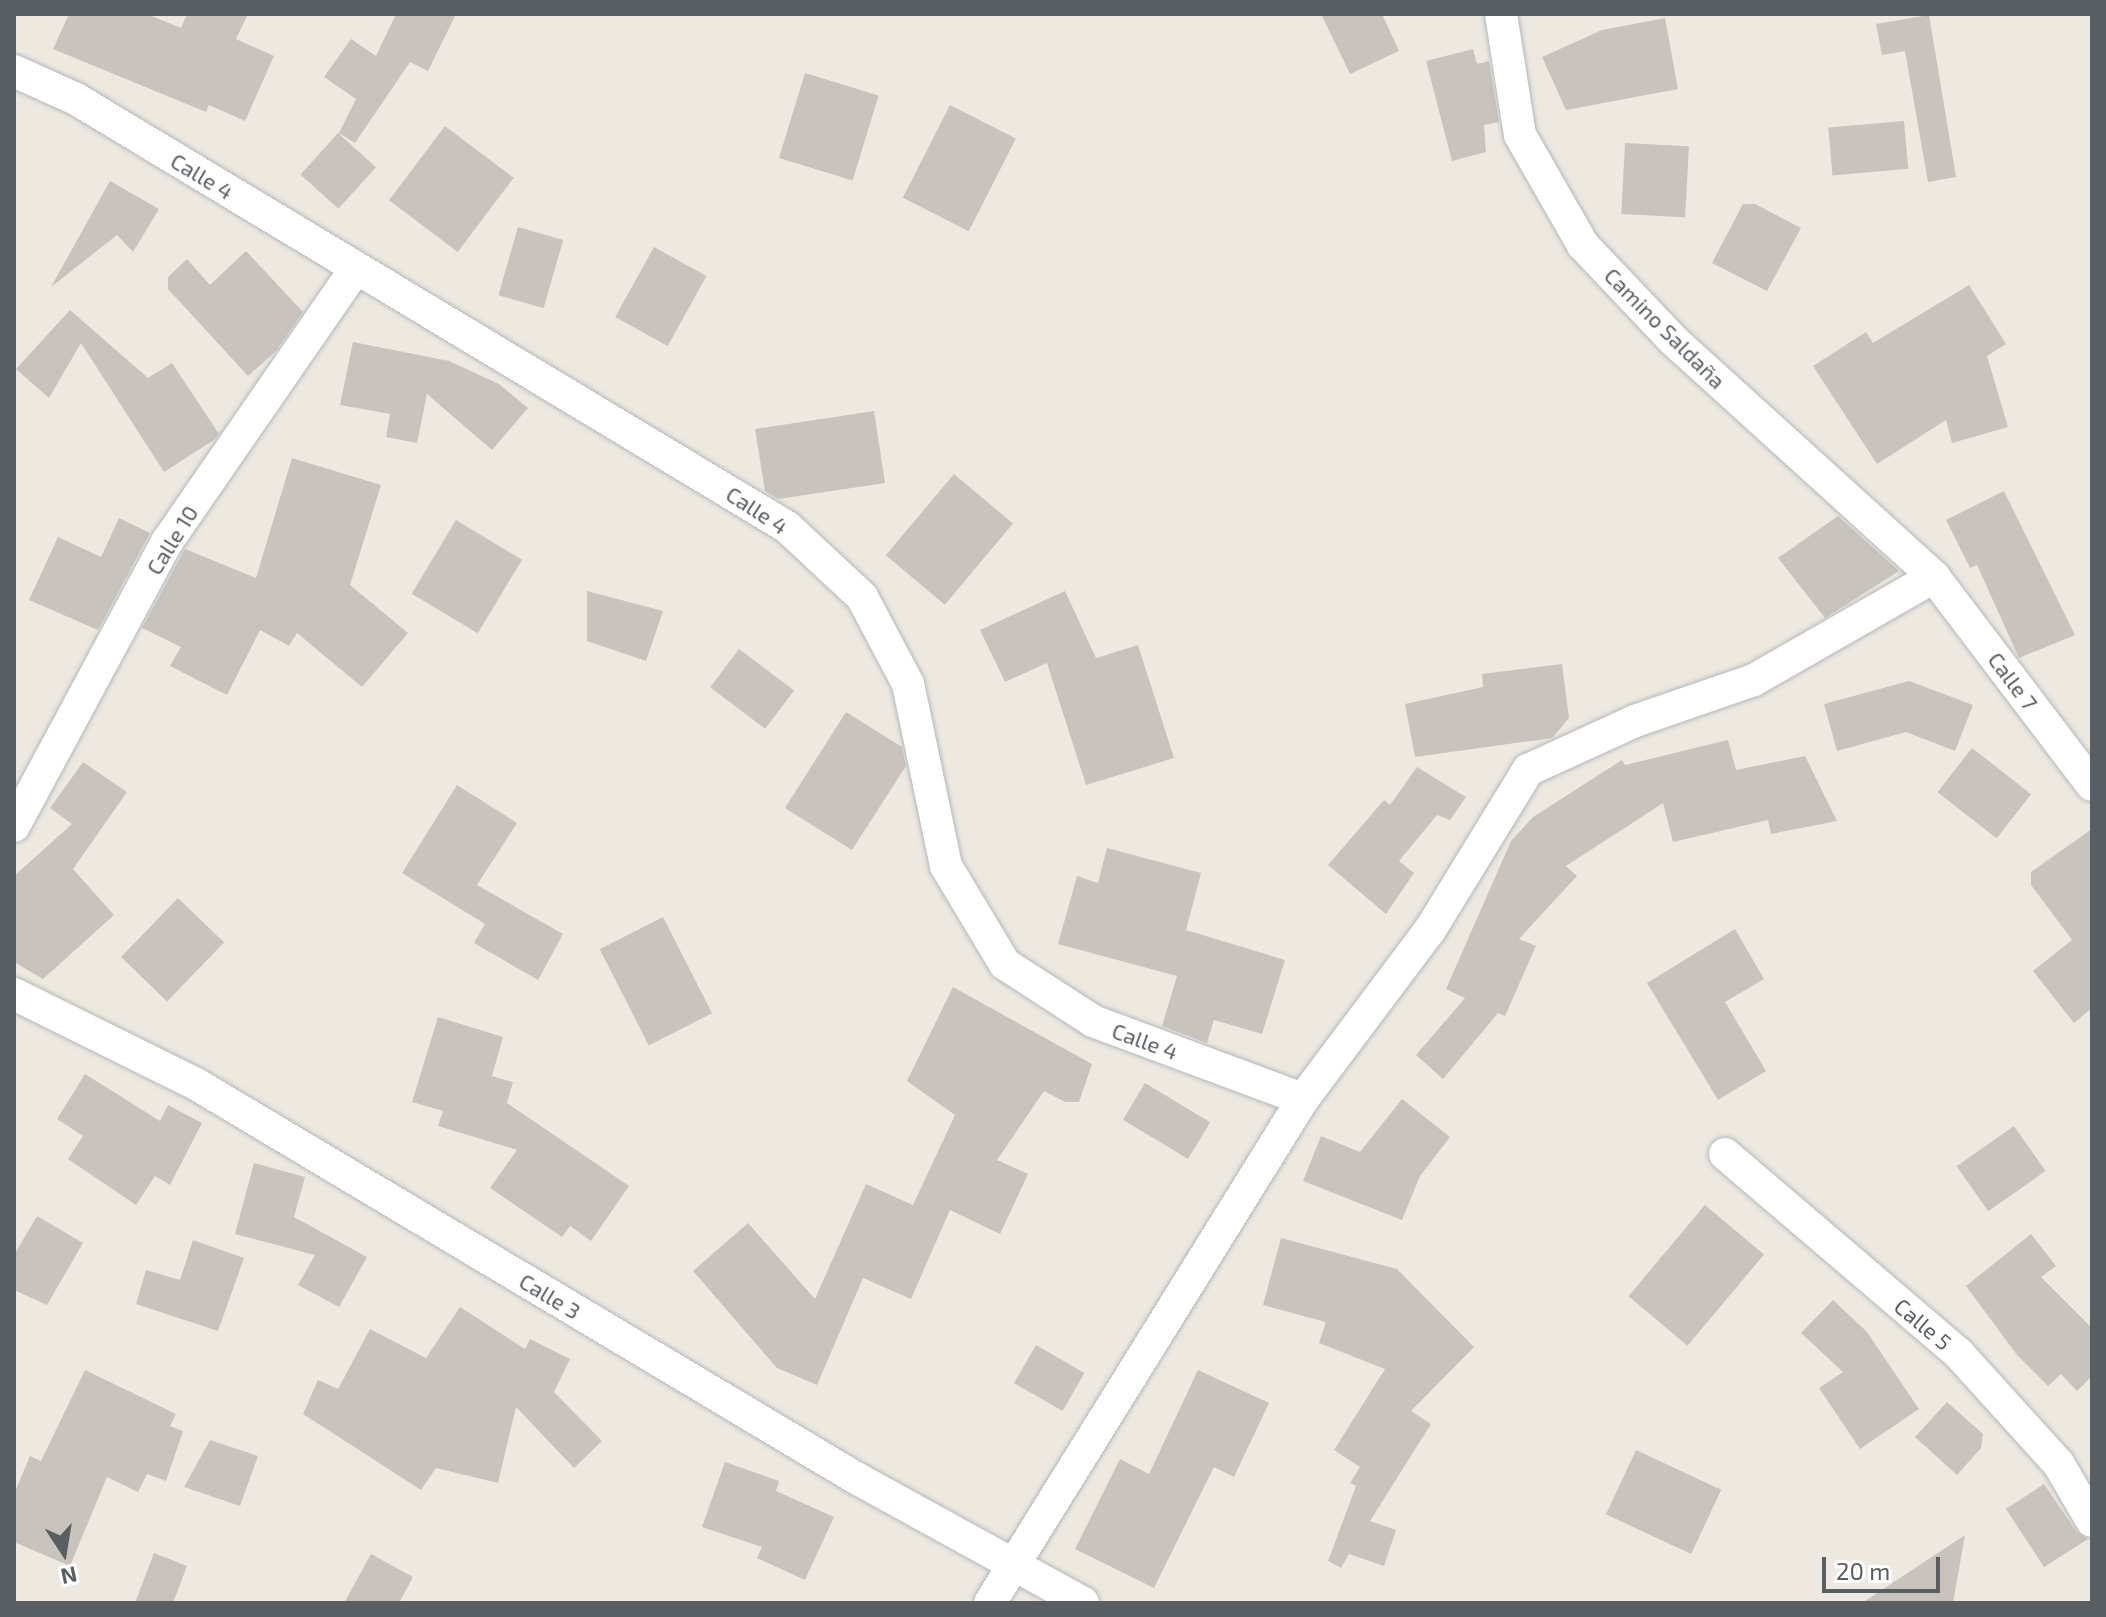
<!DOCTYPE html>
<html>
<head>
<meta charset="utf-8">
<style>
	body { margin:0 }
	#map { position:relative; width:2106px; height:1617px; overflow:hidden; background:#ede9e0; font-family:"Exo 2",sans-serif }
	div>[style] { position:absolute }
	.building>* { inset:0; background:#c8c4bd; transform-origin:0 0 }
	.roads { filter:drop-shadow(0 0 2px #b3b7bc) drop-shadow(0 0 2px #b3b7bc) }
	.street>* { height:32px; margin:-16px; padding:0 16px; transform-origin:16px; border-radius:16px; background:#fff }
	span { translate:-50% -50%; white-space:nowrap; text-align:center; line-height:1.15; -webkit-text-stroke:6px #fff; paint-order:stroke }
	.street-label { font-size:22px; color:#595e62 }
	.frame { position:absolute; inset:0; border:16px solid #595e62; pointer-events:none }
	.north { position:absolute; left:24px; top:1513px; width:80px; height:80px; -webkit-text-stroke:6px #fff; paint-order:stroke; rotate:168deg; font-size:22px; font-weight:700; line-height:32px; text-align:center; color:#595e62 }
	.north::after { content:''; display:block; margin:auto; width:28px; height:36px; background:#595e62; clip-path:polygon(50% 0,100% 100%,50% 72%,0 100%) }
	.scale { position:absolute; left:1822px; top:1557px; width:118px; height:36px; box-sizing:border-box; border:4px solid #595e62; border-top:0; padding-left:10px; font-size:24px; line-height:28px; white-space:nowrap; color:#595e62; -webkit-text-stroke:6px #fff; paint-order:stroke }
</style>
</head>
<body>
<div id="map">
	<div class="building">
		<div style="clip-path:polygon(69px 14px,147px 14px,181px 28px,187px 14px,248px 14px,236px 39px,274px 56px,245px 121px,209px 105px,206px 112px,53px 49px)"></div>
		<div style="clip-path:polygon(396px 14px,456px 14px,428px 71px,410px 62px,355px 143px,339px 133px,356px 99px,324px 77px,351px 39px,376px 56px)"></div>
		<div style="clip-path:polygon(1321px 14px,1382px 14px,1399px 51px,1350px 74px)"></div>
		<div style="clip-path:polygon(1929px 15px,1956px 177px,1928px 182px,1905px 51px,1882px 55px,1876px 24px)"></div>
		<div style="clip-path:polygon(1665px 18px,1678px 89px,1566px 110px,1542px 57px,1602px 30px)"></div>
		<div style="clip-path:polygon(1473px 49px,1477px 64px,1489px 61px,1499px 122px,1484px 125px,1486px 152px,1452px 161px,1426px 61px)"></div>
		<div style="left:805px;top:73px;width:77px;height:89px;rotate:17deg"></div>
		<div style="left:950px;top:105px;width:74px;height:104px;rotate:27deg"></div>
		<div style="left:1904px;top:121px;width:48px;height:76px;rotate:85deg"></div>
		<div style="left:445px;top:126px;width:86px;height:93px;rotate:37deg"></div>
		<div style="left:338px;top:133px;width:51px;height:56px;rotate:42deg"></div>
		<div style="left:1625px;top:143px;width:64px;height:71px;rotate:3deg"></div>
		<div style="clip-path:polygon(110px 181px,159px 209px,133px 252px,117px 235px,51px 287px)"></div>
		<div style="clip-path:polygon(1743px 204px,1755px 204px,1801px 228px,1767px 291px,1712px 263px)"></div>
		<div style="left:518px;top:227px;width:47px;height:71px;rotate:16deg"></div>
		<div style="left:654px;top:247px;width:60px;height:80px;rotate:29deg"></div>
		<div style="clip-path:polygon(246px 251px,303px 312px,276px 351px,248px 376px,168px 289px,168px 277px,187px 259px,210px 285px)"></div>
		<div style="clip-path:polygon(1969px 285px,2006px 344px,1987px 356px,2008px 427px,1952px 443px,1946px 420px,1877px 464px,1813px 366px,1866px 332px,1873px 343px)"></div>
		<div style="clip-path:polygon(70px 310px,148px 378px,172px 363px,219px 434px,214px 440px,164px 472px,81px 343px,49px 398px,16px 369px)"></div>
		<div style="clip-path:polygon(353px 342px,449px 361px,499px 384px,528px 408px,492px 450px,427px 394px,417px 443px,386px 437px,390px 414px,340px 405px)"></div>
		<div style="clip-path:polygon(874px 411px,885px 483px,778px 499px,765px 491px,755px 429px)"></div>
		<div style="clip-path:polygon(292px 458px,381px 485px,350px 585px,408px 633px,362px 687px,297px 633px,289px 646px,260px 630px,227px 695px,170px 666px,181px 647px,142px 628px,185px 549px,256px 578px)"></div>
		<div style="left:954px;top:474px;width:77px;height:106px;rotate:40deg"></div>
		<div style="clip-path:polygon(2004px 491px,2075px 635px,2019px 658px,1977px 565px,1970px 568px,1946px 520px)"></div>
		<div style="clip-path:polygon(1838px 516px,1899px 571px,1825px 618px,1778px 558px)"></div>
		<div style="clip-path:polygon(119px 518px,150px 533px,98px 630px,29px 600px,58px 537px,101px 557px)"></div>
		<div style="left:456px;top:520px;width:77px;height:86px;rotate:31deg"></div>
		<div style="clip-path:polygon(587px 591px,663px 611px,646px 661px,587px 641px)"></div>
		<div style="clip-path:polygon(1065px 591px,1096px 658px,1138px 645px,1174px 758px,1086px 785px,1047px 663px,1005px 682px,980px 630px)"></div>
		<div style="left:739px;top:649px;width:69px;height:48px;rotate:37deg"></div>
		<div style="clip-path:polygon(1562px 664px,1569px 718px,1552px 738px,1415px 757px,1405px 704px,1483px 687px,1482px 674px)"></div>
		<div style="clip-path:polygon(1909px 681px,1973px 705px,1955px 751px,1906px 732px,1837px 751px,1824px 704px)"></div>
		<div style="clip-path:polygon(846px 712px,902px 747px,906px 766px,852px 850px,785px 808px)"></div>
		<div style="clip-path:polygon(1728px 740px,1736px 770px,1805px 756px,1837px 821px,1771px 834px,1768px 820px,1673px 842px,1663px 803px,1566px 866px,1577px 876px,1519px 939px,1536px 946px,1505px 1016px,1498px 1013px,1443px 1079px,1416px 1055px,1465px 998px,1446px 989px,1511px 841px,1533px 817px,1622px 760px,1625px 765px)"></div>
		<div style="left:1972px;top:748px;width:75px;height:56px;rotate:38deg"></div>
		<div style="clip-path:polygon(83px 762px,127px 792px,73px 869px,114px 915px,43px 979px,14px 962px,14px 876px,72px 824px,50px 808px)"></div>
		<div style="clip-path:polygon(1417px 767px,1466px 797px,1450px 820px,1437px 815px,1399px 861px,1414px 873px,1386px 914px,1328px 865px,1384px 800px,1390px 805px)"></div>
		<div style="clip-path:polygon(457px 785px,517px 823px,477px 885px,563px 934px,538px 980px,474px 943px,485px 924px,402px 873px)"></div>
		<div style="clip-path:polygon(2092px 829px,2092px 1008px,2074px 1023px,2033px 971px,2072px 940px,2031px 885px,2031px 872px)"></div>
		<div style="clip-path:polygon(1107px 848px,1201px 873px,1186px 930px,1285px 960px,1262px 1034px,1214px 1020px,1207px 1043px,1162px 1026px,1177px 976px,1058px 944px,1077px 876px,1098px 883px)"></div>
		<div style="left:178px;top:898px;width:64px;height:82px;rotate:44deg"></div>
		<div style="left:663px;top:917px;width:108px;height:71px;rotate:63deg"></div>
		<div style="clip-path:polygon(1735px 929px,1764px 979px,1725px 1002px,1766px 1071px,1718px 1100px,1647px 983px)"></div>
		<div style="clip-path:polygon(953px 987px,1092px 1064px,1079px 1102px,1065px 1102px,1044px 1091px,997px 1160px,1028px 1174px,1000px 1234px,950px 1210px,911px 1299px,863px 1278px,817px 1385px,777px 1368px,693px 1271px,748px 1223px,815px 1299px,866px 1184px,913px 1205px,955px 1115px,907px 1081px)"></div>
		<div style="clip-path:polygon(438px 1017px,503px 1037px,492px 1076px,513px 1082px,507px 1103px,629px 1186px,591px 1241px,570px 1226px,562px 1237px,490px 1188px,517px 1150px,438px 1126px,443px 1111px,412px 1102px)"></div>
		<div style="clip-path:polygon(85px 1074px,160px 1121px,168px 1105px,202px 1123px,170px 1185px,155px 1176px,136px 1205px,68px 1159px,83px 1136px,57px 1119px)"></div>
		<div style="left:1145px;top:1083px;width:76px;height:43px;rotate:31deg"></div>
		<div style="clip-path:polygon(1402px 1099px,1450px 1137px,1420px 1176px,1402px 1220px,1303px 1181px,1321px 1136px,1360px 1152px)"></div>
		<div style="left:2014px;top:1126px;width:55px;height:70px;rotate:55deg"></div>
		<div style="clip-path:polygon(254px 1163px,305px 1177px,294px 1217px,367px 1257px,339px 1307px,298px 1285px,315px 1255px,235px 1234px)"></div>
		<div style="left:1705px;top:1205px;width:77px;height:119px;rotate:40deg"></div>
		<div style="clip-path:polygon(37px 1216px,83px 1243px,47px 1305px,14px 1290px,14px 1255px)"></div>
		<div style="clip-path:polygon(2031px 1234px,2056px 1266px,2041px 1277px,2092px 1328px,2092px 1376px,2077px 1391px,2061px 1374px,2048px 1386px,2017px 1355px,1966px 1286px)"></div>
		<div style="clip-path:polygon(1281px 1238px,1397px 1269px,1474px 1347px,1411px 1411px,1431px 1424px,1370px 1521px,1396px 1530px,1384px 1566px,1349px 1554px,1341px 1568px,1328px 1561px,1356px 1486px,1350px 1483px,1360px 1467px,1334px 1450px,1385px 1369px,1319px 1343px,1326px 1322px,1263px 1305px)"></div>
		<div style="clip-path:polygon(193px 1240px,244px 1258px,218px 1331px,136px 1304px,146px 1270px,180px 1280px)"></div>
		<div style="clip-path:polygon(1833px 1300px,1867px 1332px,1919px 1409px,1860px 1449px,1819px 1388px,1843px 1372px,1801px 1333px)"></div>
		<div style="clip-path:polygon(460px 1307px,525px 1349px,530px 1339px,570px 1359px,554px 1392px,602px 1441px,574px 1468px,516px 1407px,498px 1483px,436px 1468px,421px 1490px,303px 1414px,318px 1380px,338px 1389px,370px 1329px,426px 1358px)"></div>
		<div style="left:1036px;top:1345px;width:56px;height:44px;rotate:30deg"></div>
		<div style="clip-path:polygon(85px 1370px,176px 1414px,170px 1426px,183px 1431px,166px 1481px,147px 1474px,138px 1492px,107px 1477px,70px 1566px,14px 1542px,14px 1494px,30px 1456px,41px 1461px)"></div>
		<div style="clip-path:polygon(1198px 1370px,1269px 1403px,1234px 1477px,1214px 1467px,1154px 1588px,1075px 1549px,1120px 1459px,1149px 1474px)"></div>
		<div style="clip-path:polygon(1947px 1402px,1983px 1434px,1981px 1448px,1957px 1475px,1915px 1437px)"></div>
		<div style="clip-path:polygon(210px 1440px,258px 1456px,240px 1506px,184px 1487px)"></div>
		<div style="left:1636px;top:1450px;width:94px;height:71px;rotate:25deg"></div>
		<div style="clip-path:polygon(725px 1462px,779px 1481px,776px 1491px,834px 1517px,805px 1580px,757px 1558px,762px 1547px,702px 1527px)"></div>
		<div style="clip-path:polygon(2044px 1484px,2076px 1531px,2088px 1539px,2044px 1567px,2006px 1509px)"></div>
		<div style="clip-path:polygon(1965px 1535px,1953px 1603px,1862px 1603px)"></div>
		<div style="clip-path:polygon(154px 1553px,187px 1566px,173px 1603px,135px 1603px)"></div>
		<div style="clip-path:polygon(371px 1554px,413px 1577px,399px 1603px,344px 1603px)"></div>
	</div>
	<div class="roads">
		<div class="street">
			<div style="left:1501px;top:14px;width:122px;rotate:81.1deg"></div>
			<div style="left:1520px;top:135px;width:127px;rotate:60.2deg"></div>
			<div style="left:1583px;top:245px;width:131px;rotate:46.5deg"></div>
			<div style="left:1673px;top:340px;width:353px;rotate:42.2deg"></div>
			<div style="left:1934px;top:577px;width:261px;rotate:52.8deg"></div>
			<div style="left:14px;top:71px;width:68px;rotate:24.3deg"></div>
			<div style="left:76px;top:99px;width:830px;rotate:31.05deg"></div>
			<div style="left:787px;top:527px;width:103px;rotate:43deg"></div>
			<div style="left:862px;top:597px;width:98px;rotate:62.1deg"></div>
			<div style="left:908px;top:684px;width:186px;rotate:78.2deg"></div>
			<div style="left:946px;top:866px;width:114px;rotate:59deg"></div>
			<div style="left:1005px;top:964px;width:105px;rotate:32.9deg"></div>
			<div style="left:1093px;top:1021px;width:224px;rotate:20.4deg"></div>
			<div style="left:14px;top:826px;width:323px;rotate:-61.7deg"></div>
			<div style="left:167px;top:542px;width:331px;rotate:-55.4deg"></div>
			<div style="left:14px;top:994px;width:203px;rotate:26.3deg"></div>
			<div style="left:196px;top:1084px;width:769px;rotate:30.84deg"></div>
			<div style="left:856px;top:1478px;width:259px;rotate:28.8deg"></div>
			<div style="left:1725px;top:1154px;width:308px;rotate:40.5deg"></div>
			<div style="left:1959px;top:1354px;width:147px;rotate:47.8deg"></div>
			<div style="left:2058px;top:1463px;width:67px;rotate:59.6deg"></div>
			<div style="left:990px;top:1603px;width:593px;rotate:-58.16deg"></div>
			<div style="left:1303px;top:1099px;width:211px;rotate:-53.1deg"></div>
			<div style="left:1430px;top:930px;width:188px;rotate:-58.5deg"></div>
			<div style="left:1528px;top:770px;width:118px;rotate:-24.6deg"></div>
			<div style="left:1635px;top:721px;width:126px;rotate:-19deg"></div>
			<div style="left:1754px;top:680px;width:207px;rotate:-29.8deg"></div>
		</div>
	</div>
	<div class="street-label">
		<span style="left:202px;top:176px;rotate:31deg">Calle 4</span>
		<span style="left:1665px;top:328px;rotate:45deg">Camino Saldaña</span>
		<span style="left:757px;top:510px;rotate:33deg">Calle 4</span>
		<span style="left:172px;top:540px;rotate:-58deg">Calle 10</span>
		<span style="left:2013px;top:681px;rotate:53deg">Calle 7</span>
		<span style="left:1145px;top:1041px;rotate:20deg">Calle 4</span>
		<span style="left:550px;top:1296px;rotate:31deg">Calle 3</span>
		<span style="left:1923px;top:1324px;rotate:40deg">Calle 5</span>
	</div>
	<div class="frame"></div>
	<div class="north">N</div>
	<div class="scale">20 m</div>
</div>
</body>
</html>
